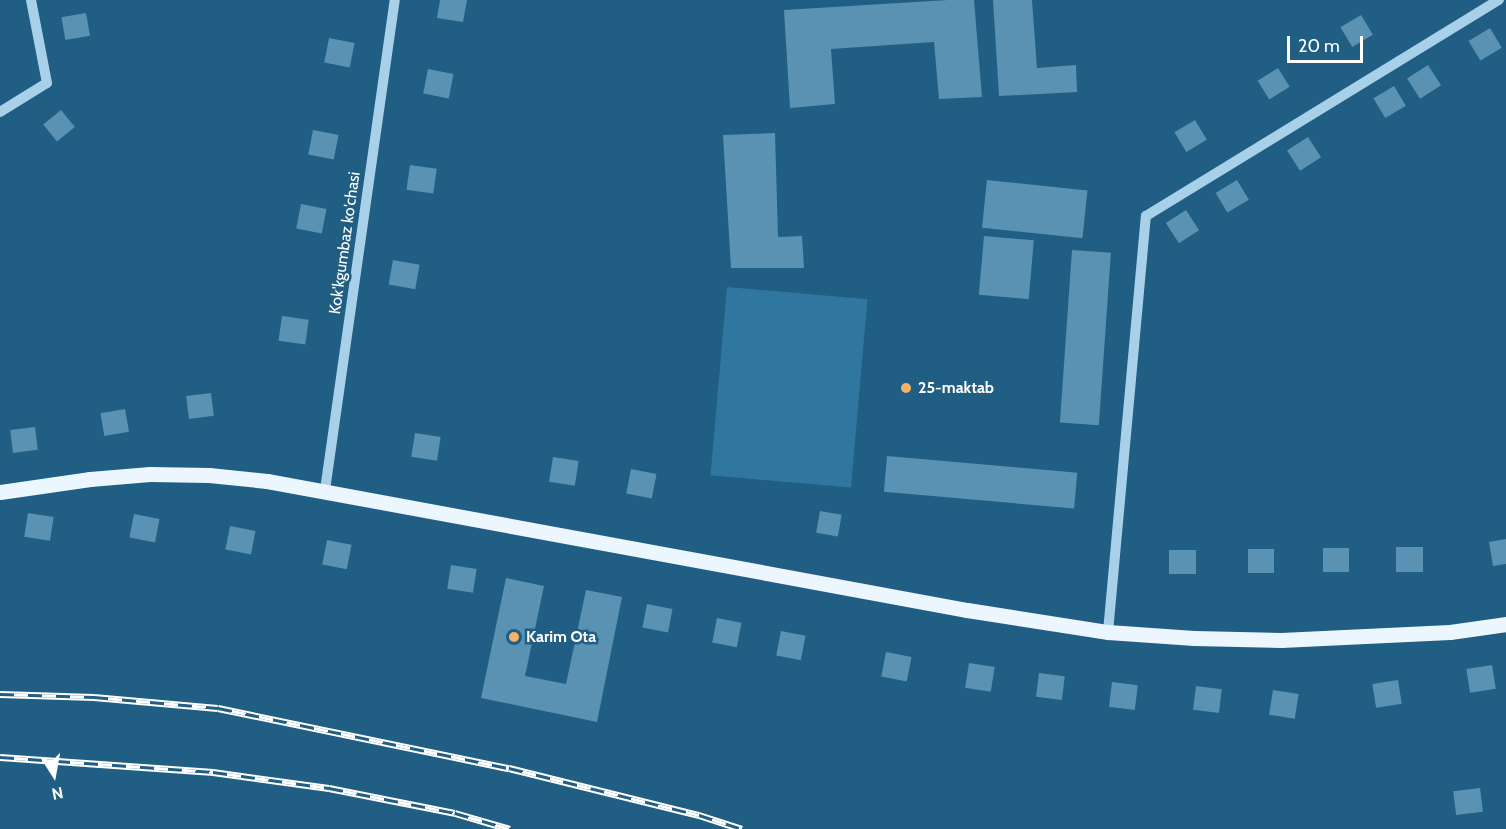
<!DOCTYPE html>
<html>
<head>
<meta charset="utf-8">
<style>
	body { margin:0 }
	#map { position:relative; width:1506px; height:829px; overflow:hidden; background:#215e83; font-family:Cabin,sans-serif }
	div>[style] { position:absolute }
	.green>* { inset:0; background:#30779f; transform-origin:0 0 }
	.building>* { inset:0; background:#5992b3; transform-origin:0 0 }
	.minor>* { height:10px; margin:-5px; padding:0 5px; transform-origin:5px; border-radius:5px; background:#a8d1e9 }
	.major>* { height:15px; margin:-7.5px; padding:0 7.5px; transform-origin:7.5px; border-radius:7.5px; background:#ebf6fe }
	.rail>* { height:7px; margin-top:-3.5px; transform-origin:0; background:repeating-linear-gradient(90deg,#215e83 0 14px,#fff 0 28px); box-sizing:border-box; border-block:2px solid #fff }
	.dots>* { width:16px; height:16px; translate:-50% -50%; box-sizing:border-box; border:3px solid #215e83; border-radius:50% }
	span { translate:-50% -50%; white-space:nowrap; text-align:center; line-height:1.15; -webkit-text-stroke:5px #215e83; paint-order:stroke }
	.street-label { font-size:16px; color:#fff }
	.poi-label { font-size:16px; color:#fff; font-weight:700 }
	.left { translate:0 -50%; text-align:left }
	.north { position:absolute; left:24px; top:745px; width:60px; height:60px; -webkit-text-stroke:4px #215e83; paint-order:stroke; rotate:169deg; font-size:16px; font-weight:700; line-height:24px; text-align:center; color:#fff }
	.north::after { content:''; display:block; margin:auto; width:21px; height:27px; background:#fff; clip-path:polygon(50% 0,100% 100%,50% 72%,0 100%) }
	.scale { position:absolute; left:1287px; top:36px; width:76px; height:27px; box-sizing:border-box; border:3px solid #fff; border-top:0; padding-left:8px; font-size:18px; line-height:21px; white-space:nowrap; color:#fff; -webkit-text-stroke:4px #215e83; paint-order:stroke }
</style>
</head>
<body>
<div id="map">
	<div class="green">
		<div style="left:727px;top:287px;width:141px;height:189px;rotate:5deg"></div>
	</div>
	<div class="building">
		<div style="clip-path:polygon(440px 0,467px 0,463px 22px,437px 18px)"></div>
		<div style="clip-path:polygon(948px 0,974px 0,982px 97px,939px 99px,934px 42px,831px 49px,835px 104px,790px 108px,784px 10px)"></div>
		<div style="clip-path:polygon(993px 0,1032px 0,1037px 68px,1076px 65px,1077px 92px,999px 96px)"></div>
		<div style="left:86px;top:13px;width:23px;height:25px;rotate:80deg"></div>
		<div style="left:1361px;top:15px;width:23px;height:24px;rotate:59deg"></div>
		<div style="left:1490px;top:28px;width:23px;height:25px;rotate:59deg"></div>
		<div style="left:329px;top:38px;width:26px;height:25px;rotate:11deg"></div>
		<div style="left:1428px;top:65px;width:24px;height:25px;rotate:57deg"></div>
		<div style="left:1278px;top:68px;width:22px;height:24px;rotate:58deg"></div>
		<div style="left:428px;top:69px;width:26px;height:25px;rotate:11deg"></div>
		<div style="left:1394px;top:86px;width:23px;height:24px;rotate:59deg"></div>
		<div style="left:61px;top:110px;width:22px;height:23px;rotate:51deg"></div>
		<div style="left:1195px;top:120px;width:23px;height:24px;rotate:59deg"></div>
		<div style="left:313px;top:130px;width:26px;height:25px;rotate:11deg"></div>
		<div style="clip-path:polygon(775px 133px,778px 237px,802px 236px,804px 268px,731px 268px,723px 135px)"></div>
		<div style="left:1308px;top:137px;width:24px;height:25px;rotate:57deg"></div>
		<div style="left:410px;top:165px;width:27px;height:25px;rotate:8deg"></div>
		<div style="left:987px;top:180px;width:101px;height:48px;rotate:6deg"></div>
		<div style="left:1237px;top:180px;width:23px;height:25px;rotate:59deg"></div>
		<div style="left:301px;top:204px;width:26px;height:25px;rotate:11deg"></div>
		<div style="left:1186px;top:210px;width:24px;height:24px;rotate:57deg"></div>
		<div style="left:984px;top:236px;width:50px;height:59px;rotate:5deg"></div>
		<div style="left:1072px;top:250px;width:39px;height:173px;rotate:4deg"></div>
		<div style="left:393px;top:260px;width:27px;height:25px;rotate:10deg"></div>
		<div style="left:282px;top:316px;width:27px;height:25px;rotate:8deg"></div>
		<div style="left:211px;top:393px;width:23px;height:25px;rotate:83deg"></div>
		<div style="left:125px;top:409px;width:23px;height:25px;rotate:80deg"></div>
		<div style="left:35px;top:427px;width:23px;height:25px;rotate:83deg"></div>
		<div style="left:415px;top:433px;width:26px;height:24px;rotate:9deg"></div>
		<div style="left:887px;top:456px;width:191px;height:36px;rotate:5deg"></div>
		<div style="left:553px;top:457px;width:26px;height:25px;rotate:9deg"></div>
		<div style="left:631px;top:469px;width:26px;height:25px;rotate:11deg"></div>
		<div style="left:820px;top:511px;width:22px;height:22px;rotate:10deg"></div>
		<div style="left:28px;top:513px;width:26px;height:24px;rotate:9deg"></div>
		<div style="left:134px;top:514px;width:26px;height:24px;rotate:11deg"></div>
		<div style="left:230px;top:526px;width:26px;height:24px;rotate:11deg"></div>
		<div style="clip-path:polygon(1506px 539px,1506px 564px,1493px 566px,1489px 542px)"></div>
		<div style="left:327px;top:540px;width:25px;height:25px;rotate:11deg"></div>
		<div style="left:1396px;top:547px;width:27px;height:25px"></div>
		<div style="left:1323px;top:548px;width:26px;height:24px"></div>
		<div style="left:1248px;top:549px;width:26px;height:24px"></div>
		<div style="left:1169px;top:550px;width:27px;height:24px"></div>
		<div style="left:451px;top:565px;width:26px;height:24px;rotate:9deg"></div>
		<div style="clip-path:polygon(506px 578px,544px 586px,525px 676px,566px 684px,586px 590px,622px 597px,597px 722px,481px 698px)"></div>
		<div style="left:647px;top:604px;width:26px;height:24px;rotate:11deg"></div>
		<div style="left:717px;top:618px;width:25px;height:25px;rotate:11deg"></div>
		<div style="left:781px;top:631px;width:25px;height:25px;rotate:11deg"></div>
		<div style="left:886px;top:652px;width:26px;height:25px;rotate:11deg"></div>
		<div style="left:969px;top:663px;width:26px;height:25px;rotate:9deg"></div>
		<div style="left:1492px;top:665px;width:24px;height:26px;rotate:81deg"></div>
		<div style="left:1039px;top:673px;width:26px;height:24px;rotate:7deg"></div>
		<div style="left:1398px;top:680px;width:24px;height:26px;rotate:81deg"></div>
		<div style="left:1112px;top:682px;width:26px;height:25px;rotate:7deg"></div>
		<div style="left:1196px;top:686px;width:26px;height:24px;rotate:7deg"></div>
		<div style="left:1273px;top:690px;width:26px;height:25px;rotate:9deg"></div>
		<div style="left:1480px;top:788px;width:24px;height:27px;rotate:83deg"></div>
	</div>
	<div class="minor">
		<div style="left:0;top:112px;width:55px;rotate:-31.7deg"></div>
		<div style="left:47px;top:83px;width:85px;rotate:-100.9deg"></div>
		<div style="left:325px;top:490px;width:495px;rotate:-81.9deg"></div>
		<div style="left:1108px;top:632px;width:418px;rotate:-84.8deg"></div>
		<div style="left:1146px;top:216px;width:414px;rotate:-31.5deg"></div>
	</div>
	<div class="major">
		<div style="left:0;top:492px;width:91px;rotate:-8.2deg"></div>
		<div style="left:90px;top:479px;width:60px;rotate:-4.8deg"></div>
		<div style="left:150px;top:474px;width:59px;rotate:1deg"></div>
		<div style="left:209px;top:475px;width:58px;rotate:5.9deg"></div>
		<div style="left:267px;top:481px;width:712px;rotate:10.44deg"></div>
		<div style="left:967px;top:610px;width:143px;rotate:8.9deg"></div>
		<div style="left:1108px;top:632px;width:86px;rotate:4deg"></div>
		<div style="left:1194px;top:638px;width:87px;rotate:1.3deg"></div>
		<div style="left:1281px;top:640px;width:169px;rotate:-2.7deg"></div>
		<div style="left:1450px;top:632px;width:57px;rotate:-8.1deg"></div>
	</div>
	<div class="rail">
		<div style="left:0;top:694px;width:94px;rotate:1.8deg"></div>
		<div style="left:94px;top:697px;width:124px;rotate:5.1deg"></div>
		<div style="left:218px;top:708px;width:297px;rotate:11.7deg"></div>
		<div style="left:509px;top:768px;width:196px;rotate:13.9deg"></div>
		<div style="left:699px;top:815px;width:45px;rotate:18deg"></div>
		<div style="left:0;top:757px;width:214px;rotate:4deg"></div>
		<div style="left:213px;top:772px;width:117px;rotate:7.9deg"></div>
		<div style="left:329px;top:788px;width:128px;rotate:11.2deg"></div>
		<div style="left:455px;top:813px;width:57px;rotate:16.2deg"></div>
	</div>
	<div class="dots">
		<div style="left:906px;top:388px;background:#f6b269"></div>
		<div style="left:514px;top:637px;background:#f6b269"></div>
	</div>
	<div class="street-label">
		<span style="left:345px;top:243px;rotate:-82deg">Kok'kgumbaz ko'chasi</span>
	</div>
	<div class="poi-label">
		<span class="left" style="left:918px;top:388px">25-maktab</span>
		<span class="left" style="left:526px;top:637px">Karim Ota</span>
	</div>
	<div class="north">N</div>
	<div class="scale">20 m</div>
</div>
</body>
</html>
